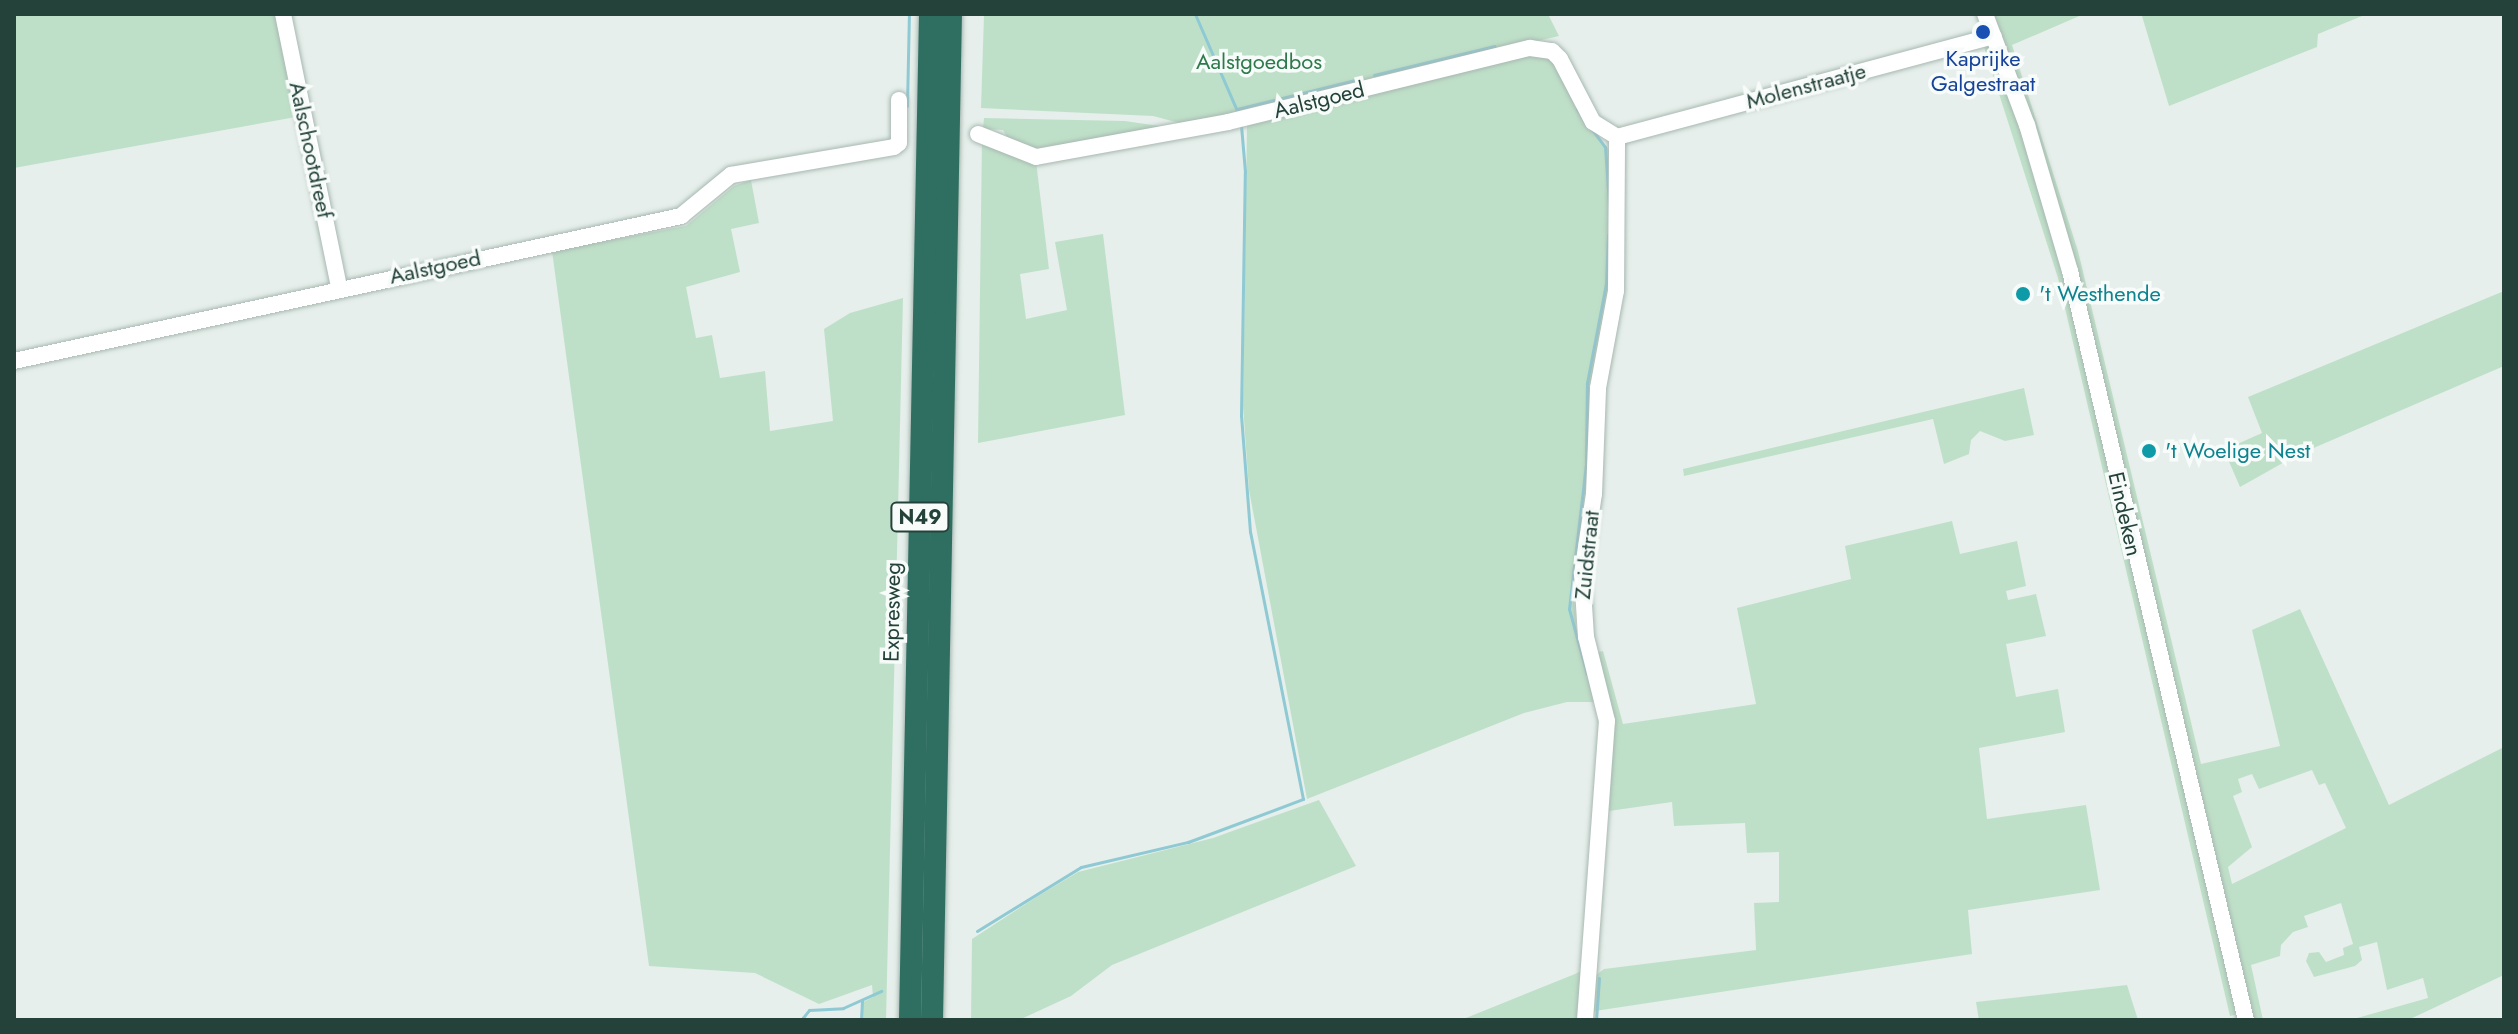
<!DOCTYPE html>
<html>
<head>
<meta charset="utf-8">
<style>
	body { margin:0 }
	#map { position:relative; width:2518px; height:1034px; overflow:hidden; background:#e6efeb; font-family:Jost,sans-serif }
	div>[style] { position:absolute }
	.green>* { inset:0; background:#bfe0c8 }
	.stream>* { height:3px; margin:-1.5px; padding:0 1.5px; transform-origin:1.5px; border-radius:1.5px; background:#8ec9d4 }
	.roads { filter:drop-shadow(0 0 2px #a8b8b2) drop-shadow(0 0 2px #a8b8b2) }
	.minor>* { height:16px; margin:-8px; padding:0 8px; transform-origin:8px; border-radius:8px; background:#fff }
	.highway>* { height:22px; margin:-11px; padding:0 11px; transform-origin:11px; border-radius:11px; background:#2f6f62 }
	.dots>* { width:22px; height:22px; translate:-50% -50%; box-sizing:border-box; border:4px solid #f7fbf9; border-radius:50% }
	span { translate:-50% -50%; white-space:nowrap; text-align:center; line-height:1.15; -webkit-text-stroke:7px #f7fbf9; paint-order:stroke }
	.shield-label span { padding:2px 6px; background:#f7fbf9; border:2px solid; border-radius:6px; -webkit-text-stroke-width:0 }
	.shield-label { font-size:20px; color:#24423a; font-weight:700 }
	.transit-label { font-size:22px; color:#164399 }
	.park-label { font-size:22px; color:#2d7a4b }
	.street-label { font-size:22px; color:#24423a }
	.culture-label { font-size:22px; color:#0d838f }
	.left { translate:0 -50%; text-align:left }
	.frame { position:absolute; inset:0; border:16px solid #24423a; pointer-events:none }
</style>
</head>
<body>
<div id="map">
	<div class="green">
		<div style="clip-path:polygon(14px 14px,275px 14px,296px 117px,14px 168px)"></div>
		<div style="clip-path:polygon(984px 14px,1548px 14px,1559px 36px,1187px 125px,1153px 116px,981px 108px)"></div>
		<div style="clip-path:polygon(evenodd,1989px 14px,2084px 14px,2012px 45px,2078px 251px,2201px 764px,2280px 746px,2252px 630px,2300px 609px,2389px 805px,2504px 747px,2504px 975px,2408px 1020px,2350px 1020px,2428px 998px,2423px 978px,2387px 990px,2377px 942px,2359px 947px,2362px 960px,2355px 966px,2314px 977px,2306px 961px,2309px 953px,2319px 952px,2326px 962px,2344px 955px,2343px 948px,2353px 944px,2341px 903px,2304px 916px,2308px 927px,2293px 932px,2281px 945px,2280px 956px,2251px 965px,2263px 1020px,2252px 1020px,2110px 430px,1989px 14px,2312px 770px,2319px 785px,2325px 783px,2346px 828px,2232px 884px,2228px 867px,2252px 847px,2233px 796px,2242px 792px,2238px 779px,2252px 774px,2259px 789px,2312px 770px)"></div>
		<div style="clip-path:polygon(2148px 14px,2367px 14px,2318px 34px,2317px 47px,2169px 106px,2142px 16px)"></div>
		<div style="clip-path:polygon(1993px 44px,2050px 216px,2239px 1014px,2230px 1016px,2058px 278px,1984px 47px)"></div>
		<div style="clip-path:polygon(1530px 54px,1552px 59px,1578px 111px,1614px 156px,1609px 291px,1590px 394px,1587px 491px,1573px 586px,1577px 638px,1597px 702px,1567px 702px,1524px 713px,1307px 799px,1249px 490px,1243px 406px,1247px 126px)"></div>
		<div style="clip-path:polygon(984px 118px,1125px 121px,1159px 126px,1158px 132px,1036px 152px,1010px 142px,1003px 130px,983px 129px)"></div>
		<div style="clip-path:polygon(982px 137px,1036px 161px,1049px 269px,1020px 274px,1026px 319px,1067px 310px,1055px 242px,1103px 234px,1125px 415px,978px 443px)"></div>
		<div style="clip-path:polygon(751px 180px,759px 223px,731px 229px,740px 272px,686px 287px,696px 338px,712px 335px,720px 378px,765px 371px,770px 431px,833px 421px,824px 329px,850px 313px,903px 298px,886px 1020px,861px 1020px,861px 1003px,873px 997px,872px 985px,819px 1004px,755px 973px,649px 966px,552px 251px,686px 226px,734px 186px)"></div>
		<div style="clip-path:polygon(2504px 291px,2504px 366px,2295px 456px,2240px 487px,2224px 450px,2262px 433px,2248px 397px)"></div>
		<div style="clip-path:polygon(2024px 388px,2034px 435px,2005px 441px,1980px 431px,1971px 440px,1969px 454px,1944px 464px,1933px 419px,1684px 476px,1683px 469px)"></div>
		<div style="clip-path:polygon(1952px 521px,1960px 554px,2017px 541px,2026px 586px,2006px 591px,2008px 600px,2036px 594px,2046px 636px,2006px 644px,2016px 697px,2058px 689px,2065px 732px,1979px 748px,1987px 819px,2086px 805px,2100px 890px,1968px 910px,1972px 954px,1595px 1011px,1590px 1020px,1595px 976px,1604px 969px,1756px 950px,1754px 903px,1779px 902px,1779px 852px,1747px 853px,1745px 823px,1674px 826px,1672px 802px,1609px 811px,1613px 745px,1594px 653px,1603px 651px,1623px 724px,1756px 704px,1737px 608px,1851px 579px,1845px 546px)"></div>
		<div style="clip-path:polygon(1319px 800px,1356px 866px,1112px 965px,1071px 996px,1019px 1020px,971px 1020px,972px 939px,1038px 896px,1078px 872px,1213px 838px)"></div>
		<div style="clip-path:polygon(1583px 970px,1580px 1020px,1461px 1020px,1575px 974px)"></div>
		<div style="clip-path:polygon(2127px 985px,2138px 1020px,1979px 1020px,1976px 1002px)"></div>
	</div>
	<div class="stream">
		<div style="left:1195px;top:14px;width:108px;rotate:66.5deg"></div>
		<div style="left:1374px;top:75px;width:124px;rotate:-13.5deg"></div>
		<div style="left:907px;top:106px;width:92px;rotate:-88.8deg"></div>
		<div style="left:1237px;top:109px;width:126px;rotate:-13.8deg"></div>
		<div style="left:1577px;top:109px;width:47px;rotate:53.6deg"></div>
		<div style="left:1605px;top:147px;width:57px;rotate:86deg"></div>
		<div style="left:1587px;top:674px;width:67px;rotate:-105.5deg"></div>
		<div style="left:1569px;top:609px;width:146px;rotate:-83.3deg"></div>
		<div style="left:1586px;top:464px;width:81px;rotate:-89.3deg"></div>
		<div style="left:1587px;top:383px;width:102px;rotate:-79.2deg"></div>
		<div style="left:1606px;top:283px;width:48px;rotate:-87.6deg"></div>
		<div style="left:977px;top:931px;width:122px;rotate:-31.6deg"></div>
		<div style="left:1081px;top:867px;width:110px;rotate:-13.2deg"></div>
		<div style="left:1188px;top:842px;width:123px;rotate:-20.5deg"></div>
		<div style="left:1303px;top:799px;width:272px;rotate:-101.2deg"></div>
		<div style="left:1250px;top:532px;width:116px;rotate:-94.4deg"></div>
		<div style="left:1241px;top:416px;width:244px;rotate:-89.1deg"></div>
		<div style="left:1245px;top:172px;width:47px;rotate:-94.9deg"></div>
		<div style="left:801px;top:1020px;width:13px;rotate:-51deg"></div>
		<div style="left:809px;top:1010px;width:34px;rotate:-3deg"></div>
		<div style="left:843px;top:1008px;width:42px;rotate:-24.1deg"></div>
		<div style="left:861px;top:1020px;width:20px;rotate:-87deg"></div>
		<div style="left:1596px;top:1020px;width:42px;rotate:-85.9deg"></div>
	</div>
	<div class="roads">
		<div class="minor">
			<div style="left:283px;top:14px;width:279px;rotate:78.4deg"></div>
			<div style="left:1985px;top:14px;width:119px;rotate:69.3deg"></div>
			<div style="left:2027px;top:125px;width:152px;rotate:73.6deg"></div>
			<div style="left:2070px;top:271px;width:769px;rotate:76.78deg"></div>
			<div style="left:978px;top:134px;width:62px;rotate:21.6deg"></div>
			<div style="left:1036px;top:157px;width:195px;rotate:-10.3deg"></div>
			<div style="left:1228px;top:122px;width:311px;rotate:-13.8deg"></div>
			<div style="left:1530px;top:48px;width:22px;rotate:8deg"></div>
			<div style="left:1552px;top:51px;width:11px;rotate:45deg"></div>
			<div style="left:1560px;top:59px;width:71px;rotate:62.4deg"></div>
			<div style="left:1593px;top:122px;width:28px;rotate:32deg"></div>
			<div style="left:1617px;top:137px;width:390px;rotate:-15deg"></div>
			<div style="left:14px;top:361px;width:683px;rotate:-12.26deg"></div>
			<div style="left:681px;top:216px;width:65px;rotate:-39.4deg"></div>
			<div style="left:731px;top:175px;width:165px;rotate:-9.7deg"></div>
			<div style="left:894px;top:147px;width:6px;rotate:-39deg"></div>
			<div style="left:899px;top:143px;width:43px;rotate:-90deg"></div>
			<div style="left:1585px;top:1020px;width:300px;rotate:-85.8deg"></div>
			<div style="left:1607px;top:721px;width:87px;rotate:-104deg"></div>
			<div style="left:1586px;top:637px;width:63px;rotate:-93.6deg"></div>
			<div style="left:1582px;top:574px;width:81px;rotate:-81.5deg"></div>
			<div style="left:1594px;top:494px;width:106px;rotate:-87.8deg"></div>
			<div style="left:1598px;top:388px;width:99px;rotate:-79.5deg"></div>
			<div style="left:1616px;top:291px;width:154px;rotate:-89.6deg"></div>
		</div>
		<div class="highway">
			<div style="left:910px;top:1020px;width:1006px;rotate:-88.86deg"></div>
			<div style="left:932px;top:1020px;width:1006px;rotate:-88.92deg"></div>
		</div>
	</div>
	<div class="dots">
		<div style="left:1983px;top:32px;background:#1a4fb4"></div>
		<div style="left:2023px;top:294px;background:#0f9aa8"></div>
		<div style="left:2149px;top:451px;background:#0f9aa8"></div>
	</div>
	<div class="shield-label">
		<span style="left:920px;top:517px">N49</span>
	</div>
	<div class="transit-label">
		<span style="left:1983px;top:71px">Kaprijke<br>Galgestraat</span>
	</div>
	<div class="park-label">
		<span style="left:1259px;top:62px">Aalstgoedbos</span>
	</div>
	<div class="street-label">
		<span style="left:1806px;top:86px;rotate:-15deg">Molenstraatje</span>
		<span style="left:1319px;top:100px;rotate:-14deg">Aalstgoed</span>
		<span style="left:311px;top:150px;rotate:78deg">Aalschootdreef</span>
		<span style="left:435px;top:267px;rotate:-12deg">Aalstgoed</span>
		<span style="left:2125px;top:514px;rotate:77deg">Eindeken</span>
		<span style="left:1587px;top:555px;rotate:-84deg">Zuidstraat</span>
		<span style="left:892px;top:612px;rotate:-89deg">Expresweg</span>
	</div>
	<div class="culture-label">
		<span class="left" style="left:2039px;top:294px">'t Westhende</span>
		<span class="left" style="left:2165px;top:451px">'t Woelige Nest</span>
	</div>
	<div class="frame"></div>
</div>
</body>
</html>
